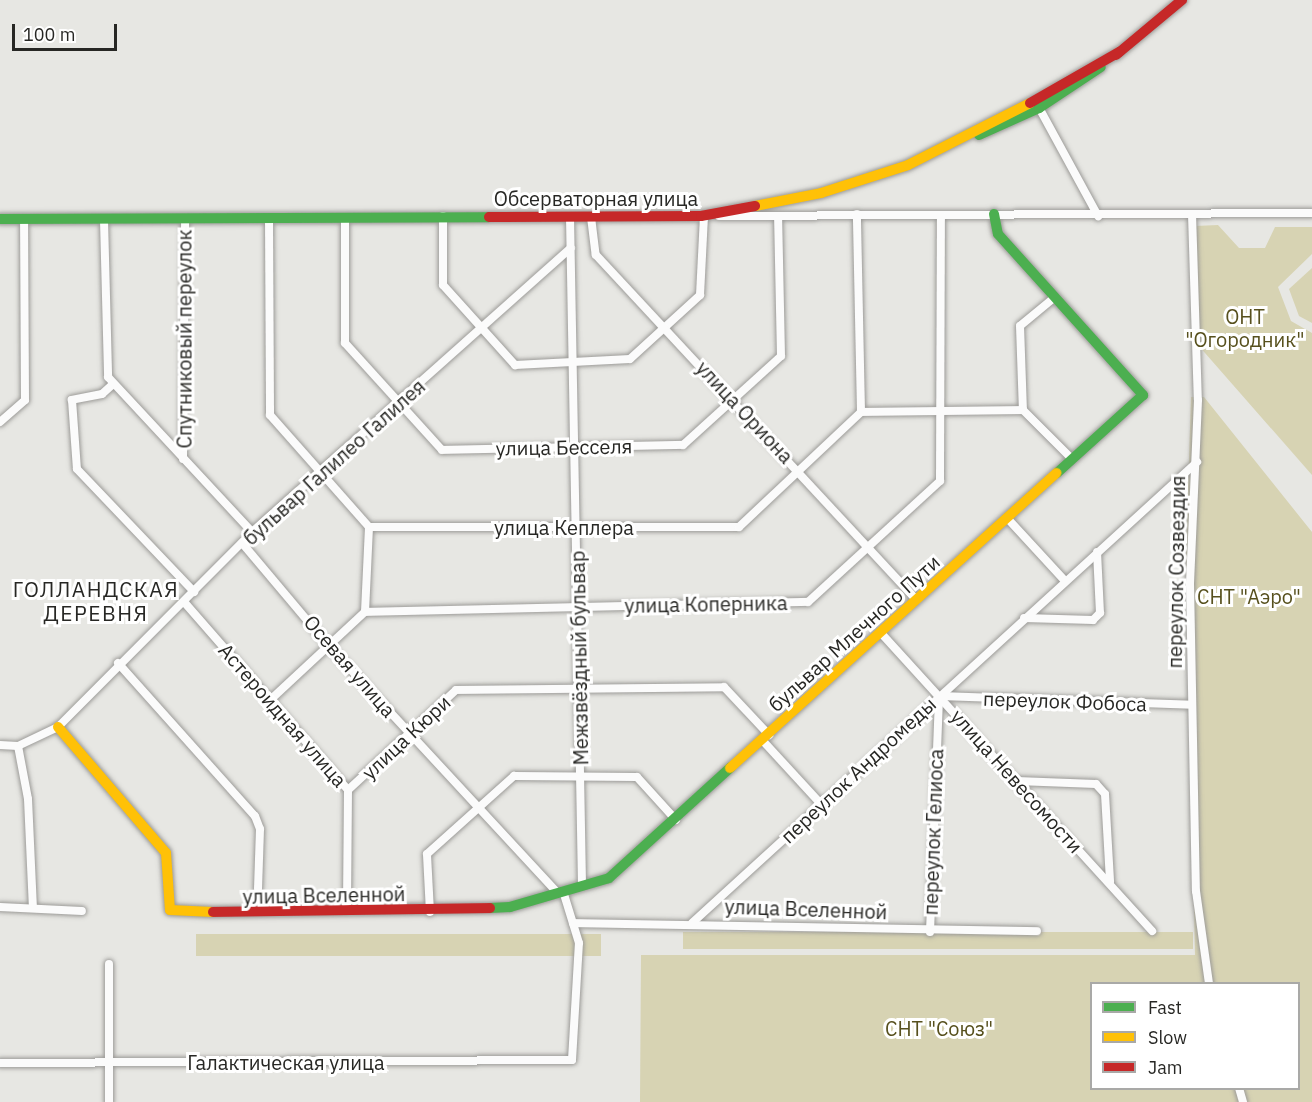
<!DOCTYPE html>
<html>
<head>
<meta charset="utf-8">
<style>
	body { margin:0 }
	#map { position:relative; width:1312px; height:1102px; overflow:hidden; background:#e7e7e3; font-family:"IBM Plex Sans",sans-serif }
	div>[style] { position:absolute }
	.green>* { inset:0; background:#d7d3b3; transform-origin:0 0 }
	.roads { filter:drop-shadow(0 0 2px #9c9b98) drop-shadow(0 0 2px #9c9b98) }
	.street>* { height:8px; margin:-4px; padding:0 4px; transform-origin:4px; border-radius:4px; background:#fbfbfb }
	.fast>* { height:10px; margin:-5px; padding:0 5px; transform-origin:5px; border-radius:5px; background:#4caf50 }
	.slow>* { height:10px; margin:-5px; padding:0 5px; transform-origin:5px; border-radius:5px; background:#ffc107 }
	.jam>* { height:10px; margin:-5px; padding:0 5px; transform-origin:5px; border-radius:5px; background:#c62828 }
	span { translate:-50% -50%; white-space:nowrap; text-align:center; line-height:1.15; -webkit-text-stroke:6px #fff; paint-order:stroke }
	.street-label { font-size:20px; color:#272724 }
	.park-label { font-size:20px; color:#57501d }
	.neighbourhood-label { font-size:21px; color:#272724; letter-spacing:1.5px }
	.legend { position:absolute; left:1090px; top:982px; width:210px; height:108px; box-sizing:border-box; background:#fff; border:2px solid #a9a9a7; margin:0; padding:8px 10px; list-style:none; font-size:18px; color:#272724 }
	.legend li { display:flex; align-items:center; gap:12px; height:30px }
	.legend b { width:30px; border:2px solid #a9a9a7 }
	.scale { position:absolute; left:12px; top:24px; width:105px; height:27px; box-sizing:border-box; border:3px solid #272724; border-top:0; padding-left:8px; font-size:18px; line-height:21px; white-space:nowrap; color:#272724; -webkit-text-stroke:4px #fff; paint-order:stroke }
</style>
</head>
<body>
<div id="map">
	<div class="green">
		<div style="clip-path:polygon(1218px 225px,1239px 248px,1265px 248px,1275px 227px,1312px 227px,1312px 254px,1278px 287px,1291px 321px,1312px 333px,1312px 475px,1198px 345px,1195px 226px)"></div>
		<div style="clip-path:polygon(1312px 268px,1312px 323px,1299px 316px,1289px 289px)"></div>
		<div style="clip-path:polygon(evenodd,1191px 397px,1204px 397px,1312px 532px,1312px 1102px,640px 1102px,641px 955px,1195px 955px,1186px 552px,1191px 397px,1092px 984px,1298px 984px,1298px 1088px,1092px 1088px,1092px 984px)"></div>
		<div style="left:683px;top:932px;width:510px;height:17px"></div>
		<div style="left:601px;top:934px;width:22px;height:405px;rotate:90deg"></div>
	</div>
	<div class="roads">
		<div class="street">
			<div style="left:1037px;top:104px;width:128px;rotate:61.4deg"></div>
			<div style="left:1192px;top:214px;width:186px;rotate:88.2deg"></div>
			<div style="left:1198px;top:400px;width:184px;rotate:92.5deg"></div>
			<div style="left:1190px;top:584px;width:307px;rotate:88.9deg"></div>
			<div style="left:1196px;top:891px;width:94px;rotate:82deg"></div>
			<div style="left:443px;top:216px;width:69px;rotate:90deg"></div>
			<div style="left:443px;top:285px;width:108px;rotate:48deg"></div>
			<div style="left:515px;top:365px;width:115px;rotate:-3deg"></div>
			<div style="left:630px;top:359px;width:95px;rotate:-42.4deg"></div>
			<div style="left:700px;top:295px;width:79px;rotate:-87.1deg"></div>
			<div style="left:719px;top:216px;width:593px;rotate:-0.29deg"></div>
			<div style="left:570px;top:217px;width:667px;rotate:88.97deg"></div>
			<div style="left:591px;top:217px;width:38px;rotate:83deg"></div>
			<div style="left:596px;top:255px;width:471px;rotate:47.1deg"></div>
			<div style="left:269px;top:218px;width:197px;rotate:89.7deg"></div>
			<div style="left:270px;top:415px;width:149px;rotate:48.5deg"></div>
			<div style="left:369px;top:527px;width:370px"></div>
			<div style="left:739px;top:527px;width:168px;rotate:-43.3deg"></div>
			<div style="left:861px;top:412px;width:198px;rotate:-91.2deg"></div>
			<div style="left:345px;top:218px;width:125px;rotate:90deg"></div>
			<div style="left:345px;top:343px;width:144px;rotate:47.8deg"></div>
			<div style="left:442px;top:450px;width:241px;rotate:-1.2deg"></div>
			<div style="left:683px;top:445px;width:132px;rotate:-42.2deg"></div>
			<div style="left:781px;top:356px;width:140px;rotate:-91.2deg"></div>
			<div style="left:104px;top:220px;width:157px;rotate:88.5deg"></div>
			<div style="left:108px;top:377px;width:212px;rotate:47.1deg"></div>
			<div style="left:1055px;top:297px;width:45px;rotate:140.4deg"></div>
			<div style="left:1020px;top:326px;width:84px;rotate:88deg"></div>
			<div style="left:1023px;top:410px;width:69px;rotate:45deg"></div>
			<div style="left:112px;top:385px;width:13px;rotate:138deg"></div>
			<div style="left:102px;top:394px;width:31px;rotate:169deg"></div>
			<div style="left:72px;top:400px;width:69px;rotate:85.9deg"></div>
			<div style="left:77px;top:469px;width:170px;rotate:46.4deg"></div>
			<div style="left:861px;top:412px;width:162px;rotate:-0.7deg"></div>
			<div style="left:0;top:422px;width:33px;rotate:-41deg"></div>
			<div style="left:25px;top:400px;width:181px;rotate:-90.3deg"></div>
			<div style="left:183px;top:459px;width:240px;rotate:-89.5deg"></div>
			<div style="left:1008px;top:519px;width:84px;rotate:47.4deg"></div>
			<div style="left:242px;top:543px;width:133px;rotate:49.9deg"></div>
			<div style="left:328px;top:645px;width:338px;rotate:47.2deg"></div>
			<div style="left:185px;top:603px;width:248px;rotate:48.9deg"></div>
			<div style="left:348px;top:790px;width:121px;rotate:90.5deg"></div>
			<div style="left:365px;top:612px;width:85px;rotate:-87.3deg"></div>
			<div style="left:1024px;top:618px;width:69px;rotate:1.7deg"></div>
			<div style="left:1093px;top:620px;width:10px;rotate:-45deg"></div>
			<div style="left:1100px;top:613px;width:61px;rotate:-92.8deg"></div>
			<div style="left:881px;top:633px;width:403px;rotate:47.7deg"></div>
			<div style="left:118px;top:663px;width:205px;rotate:48.2deg"></div>
			<div style="left:255px;top:816px;width:14px;rotate:69deg"></div>
			<div style="left:260px;top:829px;width:60px;rotate:91.9deg"></div>
			<div style="left:268px;top:702px;width:132px;rotate:-42.9deg"></div>
			<div style="left:365px;top:612px;width:443px;rotate:-1.3deg"></div>
			<div style="left:808px;top:602px;width:179px;rotate:-42.5deg"></div>
			<div style="left:940px;top:481px;width:266px;rotate:-89.8deg"></div>
			<div style="left:763px;top:741px;width:86px;rotate:47.4deg"></div>
			<div style="left:0;top:745px;width:18px;rotate:3deg"></div>
			<div style="left:18px;top:746px;width:44px;rotate:-25.4deg"></div>
			<div style="left:58px;top:727px;width:275px;rotate:-45.1deg"></div>
			<div style="left:252px;top:532px;width:427px;rotate:-41.7deg"></div>
			<div style="left:18px;top:746px;width:54px;rotate:79.3deg"></div>
			<div style="left:28px;top:799px;width:109px;rotate:87.4deg"></div>
			<div style="left:1017px;top:781px;width:79px;rotate:2.2deg"></div>
			<div style="left:1096px;top:784px;width:13px;rotate:48deg"></div>
			<div style="left:1105px;top:794px;width:88px;rotate:86.7deg"></div>
			<div style="left:348px;top:790px;width:147px;rotate:-42.8deg"></div>
			<div style="left:456px;top:690px;width:268px;rotate:-0.6deg"></div>
			<div style="left:724px;top:687px;width:66px;rotate:46.8deg"></div>
			<div style="left:0;top:907px;width:82px;rotate:2.8deg"></div>
			<div style="left:430px;top:912px;width:58px;rotate:-93deg"></div>
			<div style="left:427px;top:854px;width:117px;rotate:-41.9deg"></div>
			<div style="left:514px;top:776px;width:123px;rotate:0.5deg"></div>
			<div style="left:637px;top:777px;width:58px;rotate:47.8deg"></div>
			<div style="left:573px;top:923px;width:464px;rotate:1deg"></div>
			<div style="left:692px;top:923px;width:684px;rotate:-42.39deg"></div>
			<div style="left:930px;top:932px;width:236px;rotate:-87.8deg"></div>
			<div style="left:939px;top:696px;width:253px;rotate:2deg"></div>
			<div style="left:109px;top:964px;width:138px;rotate:90deg"></div>
			<div style="left:0;top:1063px;width:572px;rotate:-0.3deg"></div>
			<div style="left:572px;top:1060px;width:117px;rotate:-86.6deg"></div>
			<div style="left:579px;top:943px;width:54px;rotate:-107.1deg"></div>
			<div style="left:1239px;top:1088px;width:15px;rotate:74deg"></div>
		</div>
		<div class="fast">
			<div style="left:979px;top:135px;width:66px;rotate:-24.2deg"></div>
			<div style="left:1039px;top:108px;width:74px;rotate:-33.5deg"></div>
			<div style="left:994px;top:214px;width:20px;rotate:79deg"></div>
			<div style="left:998px;top:234px;width:217px;rotate:48deg"></div>
			<div style="left:1143px;top:395px;width:116px;rotate:137.8deg"></div>
			<div style="left:0;top:219px;width:489px;rotate:-0.2deg"></div>
			<div style="left:490px;top:908px;width:20px;rotate:-3deg"></div>
			<div style="left:510px;top:907px;width:103px;rotate:-16.3deg"></div>
			<div style="left:609px;top:878px;width:164px;rotate:-42.3deg"></div>
		</div>
		<div class="slow">
			<div style="left:755px;top:206px;width:67px;rotate:-11.1deg"></div>
			<div style="left:821px;top:193px;width:91px;rotate:-17.8deg"></div>
			<div style="left:908px;top:165px;width:137px;rotate:-26.9deg"></div>
			<div style="left:58px;top:727px;width:166px;rotate:49.4deg"></div>
			<div style="left:166px;top:853px;width:57px;rotate:86deg"></div>
			<div style="left:170px;top:910px;width:43px;rotate:2.7deg"></div>
			<div style="left:730px;top:768px;width:440px;rotate:-42.1deg"></div>
		</div>
		<div class="jam">
			<div style="left:1116px;top:55px;width:86px;rotate:-39.8deg"></div>
			<div style="left:1030px;top:103px;width:103px;rotate:-29.8deg"></div>
			<div style="left:489px;top:217px;width:212px;rotate:-0.3deg"></div>
			<div style="left:701px;top:216px;width:55px;rotate:-10.5deg"></div>
			<div style="left:213px;top:912px;width:277px;rotate:-0.8deg"></div>
		</div>
	</div>
	<div class="street-label">
		<span style="left:596px;top:198px">Обсерваторная улица</span>
		<span style="left:184px;top:339px;rotate:-90deg">Спутниковый переулок</span>
		<span style="left:745px;top:412px;rotate:47deg">улица Ориона</span>
		<span style="left:564px;top:447px;rotate:-1deg">улица Бесселя</span>
		<span style="left:334px;top:462px;rotate:-42deg">бульвар Галилео Галилея</span>
		<span style="left:564px;top:527px">улица Кеплера</span>
		<span style="left:1176px;top:572px;rotate:-89deg">переулок Созвездия</span>
		<span style="left:706px;top:604px;rotate:-1deg">улица Коперника</span>
		<span style="left:854px;top:633px;rotate:-42deg">бульвар Млечного Пути</span>
		<span style="left:579px;top:658px;rotate:-91deg">Межзвёздный бульвар</span>
		<span style="left:350px;top:666px;rotate:49deg">Осевая улица</span>
		<span style="left:1065px;top:701px;rotate:2deg">переулок Фобоса</span>
		<span style="left:283px;top:715px;rotate:49deg">Астероидная улица</span>
		<span style="left:406px;top:737px;rotate:-43deg">улица Кюри</span>
		<span style="left:858px;top:770px;rotate:-43deg">переулок Андромеды</span>
		<span style="left:1017px;top:781px;rotate:48deg">улица Невесомости</span>
		<span style="left:933px;top:832px;rotate:-88deg">переулок Гелиоса</span>
		<span style="left:324px;top:895px;rotate:-1deg">улица Вселенной</span>
		<span style="left:806px;top:909px;rotate:2deg">улица Вселенной</span>
		<span style="left:286px;top:1062px">Галактическая улица</span>
	</div>
	<div class="park-label">
		<span style="left:1245px;top:328px">ОНТ<br>"Огородник"</span>
		<span style="left:1249px;top:596px">СНТ "Аэро"</span>
		<span style="left:939px;top:1028px">СНТ "Союз"</span>
	</div>
	<div class="neighbourhood-label">
		<span style="left:96px;top:601px">ГОЛЛАНДСКАЯ<br>ДЕРЕВНЯ</span>
	</div>
	<ul class="legend">
	<li><b style="height:8px;background:#4caf50"></b>Fast</li>
	<li><b style="height:8px;background:#ffc107"></b>Slow</li>
	<li><b style="height:8px;background:#c62828"></b>Jam</li>
	</ul>
	<div class="scale">100 m</div>
</div>
</body>
</html>
